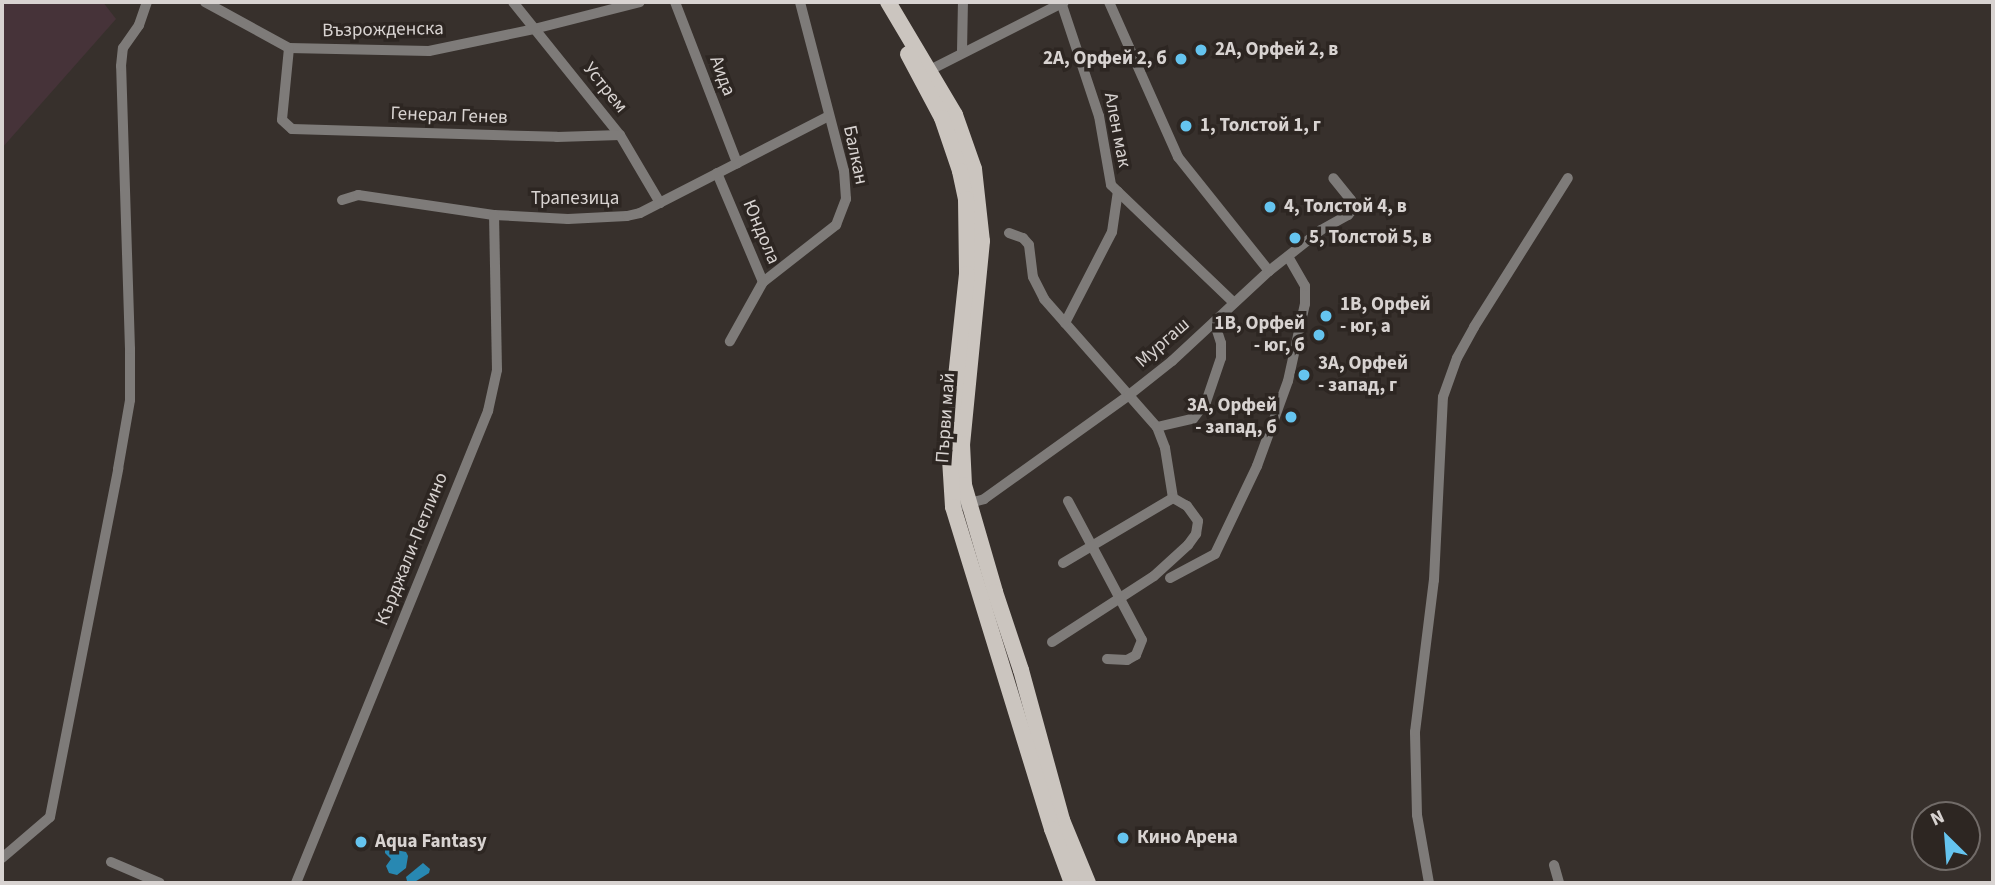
<!DOCTYPE html>
<html>
<head>
<meta charset="utf-8">
<style>
	body { margin:0 }
	#map { position:relative; width:1995px; height:885px; overflow:hidden; background:#37302c; font-family:"Source Sans 3",sans-serif }
	div>[style] { position:absolute }
	.education>* { inset:0; background:#463339 }
	.water>* { inset:0; background:#2888b2 }
	.minor>* { height:10px; margin:-5px; padding:0 5px; transform-origin:5px; border-radius:5px; background:#7e7b79 }
	.primary>* { height:16px; margin:-8px; padding:0 8px; transform-origin:8px; border-radius:8px; background:#cbc5bf }
	.dots>* { width:19px; height:19px; translate:-50% -50%; box-sizing:border-box; border:4px solid #2d2622; border-radius:50% }
	span { translate:-50% -50%; white-space:nowrap; text-align:center; line-height:1.15; -webkit-text-stroke:7px #2d2622; paint-order:stroke }
	.street-label { font-size:19px; color:#d8d3d1 }
	.poi-label { font-size:19px; color:#d8d3d1; font-weight:700 }
	.left { translate:0 -50%; text-align:left }
	.right { translate:-100% -50%; text-align:right }
	.frame { position:absolute; inset:0; border:4px solid #d8d3d1; pointer-events:none }
	.north { position:absolute; left:1911px; top:801px; width:70px; height:70px; box-sizing:border-box; background:#2d2622; border:2px solid #716b68; border-radius:50%; rotate:335deg; font-size:19px; font-weight:700; line-height:28px; text-align:center; color:#d8d3d1 }
	.north::after { content:''; display:block; margin:auto; width:24px; height:32px; background:#65c4ef; clip-path:polygon(50% 0,100% 100%,50% 72%,0 100%) }
</style>
</head>
<body>
<div id="map">
	<div class="education">
		<div style="clip-path:polygon(2px 2px,103px 2px,116px 19px,2px 148px)"></div>
	</div>
	<div class="water">
		<div style="clip-path:polygon(389px 839px,393px 840px,396px 850px,406px 852px,408px 856px,406px 868px,397px 875px,389px 873px,386px 866px,391px 859px,385px 853px,385px 842px)"></div>
		<div style="clip-path:polygon(423px 863px,430px 869px,429px 873px,413px 883px,407px 881px,406px 877px)"></div>
	</div>
	<div class="minor">
		<div style="left:205px;top:2px;width:96px;rotate:28.7deg"></div>
		<div style="left:289px;top:48px;width:140px;rotate:1.2deg"></div>
		<div style="left:429px;top:51px;width:107px;rotate:-11.8deg"></div>
		<div style="left:534px;top:29px;width:109px;rotate:-14.3deg"></div>
		<div style="left:513px;top:2px;width:171px;rotate:51.2deg"></div>
		<div style="left:620px;top:135px;width:79px;rotate:59.5deg"></div>
		<div style="left:675px;top:2px;width:173px;rotate:68.9deg"></div>
		<div style="left:1061px;top:2px;width:120px;rotate:71.6deg"></div>
		<div style="left:1099px;top:116px;width:70px;rotate:80.1deg"></div>
		<div style="left:1111px;top:185px;width:169px;rotate:43.8deg"></div>
		<div style="left:1109px;top:2px;width:170px;rotate:66deg"></div>
		<div style="left:1178px;top:157px;width:146px;rotate:51.4deg"></div>
		<div style="left:289px;top:48px;width:72px;rotate:95.6deg"></div>
		<div style="left:282px;top:120px;width:13px;rotate:42deg"></div>
		<div style="left:292px;top:129px;width:265px;rotate:1.7deg"></div>
		<div style="left:557px;top:137px;width:63px;rotate:-1.8deg"></div>
		<div style="left:962px;top:52px;width:50px;rotate:-88.9deg"></div>
		<div style="left:924px;top:73px;width:157px;rotate:-26.9deg"></div>
		<div style="left:717px;top:173px;width:118px;rotate:67.1deg"></div>
		<div style="left:763px;top:282px;width:68px;rotate:119.2deg"></div>
		<div style="left:342px;top:200px;width:17px;rotate:-17deg"></div>
		<div style="left:358px;top:195px;width:137px;rotate:8.4deg"></div>
		<div style="left:494px;top:215px;width:74px;rotate:3.1deg"></div>
		<div style="left:568px;top:219px;width:59px;rotate:-2.9deg"></div>
		<div style="left:627px;top:216px;width:13px;rotate:-13deg"></div>
		<div style="left:640px;top:213px;width:212px;rotate:-27.2deg"></div>
		<div style="left:1009px;top:233px;width:15px;rotate:20deg"></div>
		<div style="left:1023px;top:238px;width:9px;rotate:49deg"></div>
		<div style="left:1029px;top:245px;width:32px;rotate:83deg"></div>
		<div style="left:1033px;top:277px;width:25px;rotate:63deg"></div>
		<div style="left:1044px;top:299px;width:171px;rotate:48.6deg"></div>
		<div style="left:1157px;top:427px;width:22px;rotate:69deg"></div>
		<div style="left:1165px;top:448px;width:51px;rotate:80.9deg"></div>
		<div style="left:763px;top:282px;width:93px;rotate:-38deg"></div>
		<div style="left:836px;top:225px;width:28px;rotate:-69deg"></div>
		<div style="left:846px;top:199px;width:28px;rotate:-94deg"></div>
		<div style="left:844px;top:171px;width:175px;rotate:-104.6deg"></div>
		<div style="left:1065px;top:323px;width:102px;rotate:-62.7deg"></div>
		<div style="left:1112px;top:232px;width:41px;rotate:-81.7deg"></div>
		<div style="left:1157px;top:427px;width:37px;rotate:-13deg"></div>
		<div style="left:1193px;top:419px;width:21px;rotate:-53deg"></div>
		<div style="left:1206px;top:402px;width:46px;rotate:-71.2deg"></div>
		<div style="left:1221px;top:358px;width:15px;rotate:-90deg"></div>
		<div style="left:1221px;top:343px;width:22px;rotate:-108deg"></div>
		<div style="left:1068px;top:501px;width:157px;rotate:62deg"></div>
		<div style="left:1142px;top:640px;width:16px;rotate:112deg"></div>
		<div style="left:1136px;top:655px;width:10px;rotate:151deg"></div>
		<div style="left:1127px;top:660px;width:20px;rotate:-177deg"></div>
		<div style="left:953px;top:507px;width:32px;rotate:-14deg"></div>
		<div style="left:984px;top:499px;width:178px;rotate:-35.6deg"></div>
		<div style="left:1129px;top:395px;width:55px;rotate:-38.3deg"></div>
		<div style="left:1172px;top:361px;width:132px;rotate:-42.9deg"></div>
		<div style="left:1269px;top:271px;width:66px;rotate:-38.3deg"></div>
		<div style="left:1321px;top:230px;width:31px;rotate:-29deg"></div>
		<div style="left:1348px;top:215px;width:6px;rotate:-51deg"></div>
		<div style="left:1352px;top:210px;width:10px;rotate:-96deg"></div>
		<div style="left:1351px;top:200px;width:28px;rotate:-129deg"></div>
		<div style="left:1063px;top:563px;width:128px;rotate:-30.6deg"></div>
		<div style="left:1170px;top:578px;width:51px;rotate:-28.1deg"></div>
		<div style="left:1215px;top:554px;width:98px;rotate:-64.5deg"></div>
		<div style="left:1257px;top:466px;width:90px;rotate:-70deg"></div>
		<div style="left:1288px;top:381px;width:79px;rotate:-77.6deg"></div>
		<div style="left:1305px;top:304px;width:18px;rotate:-90deg"></div>
		<div style="left:1305px;top:286px;width:34px;rotate:-120deg"></div>
		<div style="left:1052px;top:642px;width:121px;rotate:-32.9deg"></div>
		<div style="left:1154px;top:576px;width:46px;rotate:-42.4deg"></div>
		<div style="left:1188px;top:545px;width:14px;rotate:-54deg"></div>
		<div style="left:1196px;top:534px;width:13px;rotate:-81deg"></div>
		<div style="left:1198px;top:521px;width:19px;rotate:-126deg"></div>
		<div style="left:1187px;top:506px;width:16px;rotate:-150deg"></div>
		<div style="left:2px;top:858px;width:63px;rotate:-40.5deg"></div>
		<div style="left:50px;top:817px;width:355px;rotate:-78.9deg"></div>
		<div style="left:118px;top:469px;width:70px;rotate:-80.1deg"></div>
		<div style="left:130px;top:400px;width:51px;rotate:-90deg"></div>
		<div style="left:130px;top:349px;width:283px;rotate:-91.8deg"></div>
		<div style="left:121px;top:66px;width:18px;rotate:-84deg"></div>
		<div style="left:123px;top:48px;width:28px;rotate:-55deg"></div>
		<div style="left:139px;top:25px;width:24px;rotate:-71deg"></div>
		<div style="left:111px;top:862px;width:53px;rotate:23.2deg"></div>
		<div style="left:1554px;top:865px;width:19px;rotate:74deg"></div>
		<div style="left:296px;top:883px;width:510px;rotate:-67.86deg"></div>
		<div style="left:488px;top:411px;width:42px;rotate:-77.6deg"></div>
		<div style="left:497px;top:370px;width:155px;rotate:-91.1deg"></div>
		<div style="left:1429px;top:883px;width:69px;rotate:-100deg"></div>
		<div style="left:1417px;top:815px;width:83px;rotate:-91.4deg"></div>
		<div style="left:1415px;top:732px;width:153px;rotate:-82.9deg"></div>
		<div style="left:1434px;top:580px;width:183px;rotate:-87.2deg"></div>
		<div style="left:1443px;top:397px;width:41px;rotate:-70.3deg"></div>
		<div style="left:1457px;top:358px;width:35px;rotate:-61deg"></div>
		<div style="left:1474px;top:327px;width:176px;rotate:-57.8deg"></div>
	</div>
	<div class="primary">
		<div style="left:888px;top:2px;width:131px;rotate:59.3deg"></div>
		<div style="left:955px;top:115px;width:57px;rotate:70.6deg"></div>
		<div style="left:974px;top:169px;width:72px;rotate:83.7deg"></div>
		<div style="left:982px;top:241px;width:204px;rotate:95.6deg"></div>
		<div style="left:962px;top:444px;width:41px;rotate:87.2deg"></div>
		<div style="left:964px;top:485px;width:111px;rotate:73.8deg"></div>
		<div style="left:995px;top:592px;width:82px;rotate:71.6deg"></div>
		<div style="left:1021px;top:670px;width:156px;rotate:74.7deg"></div>
		<div style="left:1062px;top:820px;width:68px;rotate:67.6deg"></div>
		<div style="left:908px;top:54px;width:72px;rotate:62deg"></div>
		<div style="left:942px;top:118px;width:56px;rotate:71.2deg"></div>
		<div style="left:960px;top:171px;width:29px;rotate:78deg"></div>
		<div style="left:966px;top:199px;width:75px;rotate:89.2deg"></div>
		<div style="left:967px;top:274px;width:170px;rotate:96.1deg"></div>
		<div style="left:949px;top:443px;width:64px;rotate:86.4deg"></div>
		<div style="left:953px;top:507px;width:337px;rotate:72.9deg"></div>
		<div style="left:1052px;top:829px;width:58px;rotate:69.7deg"></div>
	</div>
	<div class="dots">
		<div style="left:1201px;top:50px;background:#65c4ef"></div>
		<div style="left:1181px;top:59px;background:#65c4ef"></div>
		<div style="left:1186px;top:126px;background:#65c4ef"></div>
		<div style="left:1270px;top:207px;background:#65c4ef"></div>
		<div style="left:1295px;top:238px;background:#65c4ef"></div>
		<div style="left:1326px;top:316px;background:#65c4ef"></div>
		<div style="left:1319px;top:335px;background:#65c4ef"></div>
		<div style="left:1304px;top:375px;background:#65c4ef"></div>
		<div style="left:1291px;top:417px;background:#65c4ef"></div>
		<div style="left:1123px;top:838px;background:#65c4ef"></div>
		<div style="left:361px;top:842px;background:#65c4ef"></div>
	</div>
	<div class="street-label">
		<span style="left:383px;top:30px;rotate:-1deg">Възрожденска</span>
		<span style="left:722px;top:76px;rotate:69deg">Аида</span>
		<span style="left:605px;top:88px;rotate:51deg">Устрем</span>
		<span style="left:449px;top:116px;rotate:2deg">Генерал Генев</span>
		<span style="left:1117px;top:130px;rotate:79deg">Ален мак</span>
		<span style="left:855px;top:155px;rotate:78deg">Балкан</span>
		<span style="left:575px;top:199px">Трапезица</span>
		<span style="left:761px;top:232px;rotate:67deg">Юндола</span>
		<span style="left:1163px;top:343px;rotate:-41deg">Мургаш</span>
		<span style="left:946px;top:418px;rotate:-86deg">Първи май</span>
		<span style="left:412px;top:549px;rotate:-68deg">Кърджали-Петлино</span>
	</div>
	<div class="poi-label">
		<span class="left" style="left:1215px;top:50px">2А, Орфей 2, в</span>
		<span class="right" style="left:1167px;top:59px">2А, Орфей 2, б</span>
		<span class="left" style="left:1200px;top:126px">1, Толстой 1, г</span>
		<span class="left" style="left:1284px;top:207px">4, Толстой 4, в</span>
		<span class="left" style="left:1309px;top:238px">5, Толстой 5, в</span>
		<span class="left" style="left:1340px;top:316px">1В, Орфей<br>- юг, а</span>
		<span class="right" style="left:1305px;top:335px">1В, Орфей<br>- юг, б</span>
		<span class="left" style="left:1318px;top:375px">3А, Орфей<br>- запад, г</span>
		<span class="right" style="left:1277px;top:417px">3А, Орфей<br>- запад, б</span>
		<span class="left" style="left:1137px;top:838px">Кино Арена</span>
		<span class="left" style="left:375px;top:842px">Aqua Fantasy</span>
	</div>
	<div class="frame"></div>
	<div class="north">N</div>
</div>
</body>
</html>
